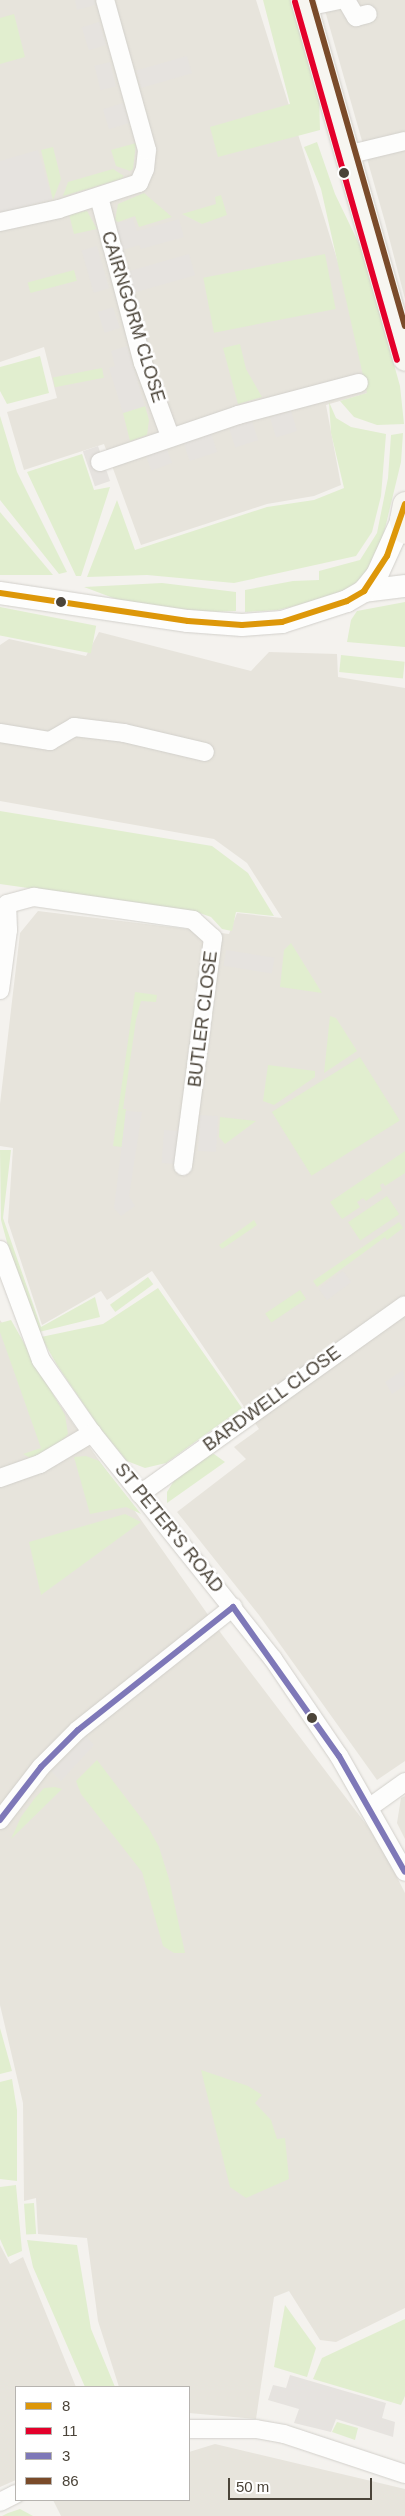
<!DOCTYPE html>
<html>
<head>
<meta charset="utf-8">
<style>
	body { margin:0 }
	#map { position:relative; width:405px; height:2516px; overflow:hidden; background:#f4f2ee; font-family:Arial,sans-serif }
	div>[style] { position:absolute }
	.residential>* { inset:0; background:#e7e4dc }
	.green>* { inset:0; background:#e1eecf; transform-origin:0 0 }
	.parking>* { inset:0; background:#e6e3df; transform-origin:0 0 }
	.roads { filter:drop-shadow(0 0 1px #d2d0cb) drop-shadow(0 0 1px #d2d0cb) }
	.minor>* { height:18px; margin:-9px; padding:0 9px; transform-origin:9px; border-radius:9px; background:#fdfdfc }
	.tertiary>* { height:22px; margin:-11px; padding:0 11px; transform-origin:11px; border-radius:11px; background:#fdfdfc }
	.secondary>* { height:25px; margin:-12.5px; padding:0 12.5px; transform-origin:12.5px; border-radius:12.5px; background:#f7f6f1 }
	.bus-1>* { height:6px; margin:-3px; padding:0 3px; transform-origin:3px; border-radius:3px; background:#dd9709 }
	.bus-2>* { height:6px; margin:-3px; padding:0 3px; transform-origin:3px; border-radius:3px; background:#e4002b }
	.bus-3>* { height:6px; margin:-3px; padding:0 3px; transform-origin:3px; border-radius:3px; background:#7e78b8 }
	.bus-4>* { height:6px; margin:-3px; padding:0 3px; transform-origin:3px; border-radius:3px; background:#7a4b2a }
	.dots>* { width:14px; height:14px; translate:-50% -50%; box-sizing:border-box; border:2px solid #fff; border-radius:50% }
	span { translate:-50% -50%; white-space:nowrap; text-align:center; line-height:1.15; -webkit-text-stroke:5px #fff; paint-order:stroke }
	.street-label { font-size:18px; color:#4b4439 }
	.legend { position:absolute; left:15px; top:2386px; width:175px; height:115px; box-sizing:border-box; background:#fff; border:1px solid #b7b4b0; margin:0; padding:6px 9px; list-style:none; font-size:15px; color:#4b4439 }
	.legend li { display:flex; align-items:center; gap:10px; height:25px }
	.legend b { width:25px; border:1px solid #b7b4b0 }
	.scale { position:absolute; left:228px; top:2478px; width:144px; height:22px; box-sizing:border-box; border:2px solid #4b4439; border-top:0; padding-left:6px; font-size:15px; line-height:18px; white-space:nowrap; color:#4b4439; -webkit-text-stroke:4px #fff; paint-order:stroke }
</style>
</head>
<body>
<div id="map">
	<div class="residential">
		<div style="clip-path:polygon(0 0,256px 0,378px 390px,326px 405px,341px 485px,314px 496px,267px 504px,141px 545px,104px 444px,24px 470px,7px 412px,57px 398px,44px 347px,0 362px)"></div>
		<div style="clip-path:polygon(322px 0,405px 0,405px 299px,385px 222px)"></div>
		<div style="clip-path:polygon(99px 632px,251px 671px,269px 652px,337px 654px,338px 677px,405px 688px,405px 1761px,377px 1780px,259px 1615px,177px 1512px,246px 1459px,234px 1447px,259px 1429px,152px 1271px,107px 1300px,101px 1291px,42px 1325px,8px 1222px,13px 1148px,0 1146px,0 1104px,20px 933px,38px 911px,229px 934px,237px 913px,282px 918px,247px 863px,214px 839px,0 801px,0 645px,9px 639px,86px 656px)"></div>
		<div style="clip-path:polygon(0 1320px,223px 1636px,378px 1840px,405px 1893px,405px 2308px,336px 2342px,320px 2340px,289px 2291px,274px 2297px,256px 2419px,189px 2413px,189px 2387px,119px 2387px,98px 2321px,87px 2238px,38px 2234px,36px 2198px,24px 2201px,23px 2103px,0 2005px)"></div>
		<div style="clip-path:polygon(405px 1796px,405px 1839px,397px 1823px,401px 1798px)"></div>
		<div style="clip-path:polygon(0 2245px,10px 2264px,23px 2257px,76px 2387px,16px 2387px,16px 2480px,0 2487px)"></div>
		<div style="clip-path:polygon(215px 2444px,405px 2489px,405px 2516px,61px 2516px,53px 2500px,189px 2500px,189px 2452px)"></div>
	</div>
	<div class="green">
		<div style="clip-path:polygon(263px 0,294px 0,319px 93px,320px 130px,218px 157px,210px 127px,290px 104px)"></div>
		<div style="clip-path:polygon(14px 14px,25px 57px,0 64px,0 18px)"></div>
		<div style="clip-path:polygon(317px 142px,335px 194px,362px 250px,400px 386px,404px 424px,377px 425px,354px 417px,340px 401px,367px 393px,321px 189px,304px 147px)"></div>
		<div style="clip-path:polygon(136px 143px,133px 169px,130px 171px,116px 166px,111px 150px)"></div>
		<div style="clip-path:polygon(53px 147px,61px 179px,53px 200px,41px 150px)"></div>
		<div style="clip-path:polygon(113px 169px,124px 176px,121px 179px,63px 196px,68px 182px)"></div>
		<div style="clip-path:polygon(144px 193px,172px 217px,139px 227px,135px 216px,118px 222px,115px 220px,118px 204px)"></div>
		<div style="clip-path:polygon(221px 195px,227px 215px,202px 224px,182px 214px,216px 204px,215px 197px)"></div>
		<div style="clip-path:polygon(87px 211px,97px 229px,74px 234px,69px 214px)"></div>
		<div style="left:325px;top:254px;width:56px;height:124px;rotate:79deg"></div>
		<div style="left:74px;top:270px;width:11px;height:48px;rotate:75deg"></div>
		<div style="clip-path:polygon(240px 344px,246px 369px,262px 397px,238px 404px,223px 348px)"></div>
		<div style="clip-path:polygon(40px 356px,49px 393px,7px 404px,0 391px,0 367px)"></div>
		<div style="left:102px;top:368px;width:10px;height:50px;rotate:79deg"></div>
		<div style="clip-path:polygon(329px 402px,336px 418px,351px 427px,386px 434px,381px 496px,372px 532px,356px 556px,234px 583px,147px 575px,87px 577px,117px 500px,135px 550px,267px 507px,314px 500px,344px 488px,331px 433px)"></div>
		<div style="clip-path:polygon(145px 406px,149px 420px,147px 435px,130px 441px,123px 413px)"></div>
		<div style="clip-path:polygon(0 416px,17px 472px,67px 572px,59px 574px,0 500px)"></div>
		<div style="clip-path:polygon(403px 433px,401px 462px,382px 541px,377px 556px,360px 580px,347px 590px,315px 601px,278px 610px,245px 612px,245px 590px,293px 581px,319px 580px,319px 571px,360px 560px,377px 533px,388px 478px,391px 435px)"></div>
		<div style="clip-path:polygon(82px 454px,94px 490px,110px 487px,81px 576px,76px 576px,27px 472px)"></div>
		<div style="clip-path:polygon(0 512px,53px 575px,0 575px)"></div>
		<div style="clip-path:polygon(162px 583px,236px 592px,236px 611px,208px 612px,124px 602px,84px 587px)"></div>
		<div style="clip-path:polygon(405px 602px,405px 647px,347px 642px,351px 620px,357px 611px)"></div>
		<div style="left:0;top:607px;width:98px;height:28px;rotate:11deg"></div>
		<div style="left:341px;top:655px;width:64px;height:17px;rotate:6deg"></div>
		<div style="clip-path:polygon(0 811px,212px 846px,248px 873px,274px 916px,236px 912px,232px 931px,222px 929px,211px 917px,197px 912px,0 884px)"></div>
		<div style="clip-path:polygon(291px 943px,322px 993px,280px 987px,284px 950px)"></div>
		<div style="clip-path:polygon(135px 992px,157px 995px,156px 1002px,141px 1001px,136px 1020px,123px 1109px,126px 1109px,122px 1147px,113px 1146px)"></div>
		<div style="clip-path:polygon(330px 1016px,336px 1018px,357px 1051px,324px 1073px)"></div>
		<div style="left:360px;top:1057px;width:75px;height:104px;rotate:58deg"></div>
		<div style="clip-path:polygon(268px 1065px,315px 1071px,315px 1077px,274px 1105px,263px 1101px)"></div>
		<div style="clip-path:polygon(220px 1117px,256px 1121px,225px 1144px,219px 1137px)"></div>
		<div style="clip-path:polygon(0 1150px,11px 1150px,3px 1218px,41px 1327px,95px 1297px,100px 1317px,39px 1332px,15px 1272px,1px 1220px)"></div>
		<div style="clip-path:polygon(405px 1151px,405px 1173px,385px 1186px,383px 1183px,380px 1185px,382px 1190px,366px 1201px,363px 1198px,357px 1202px,360px 1207px,342px 1219px,330px 1202px)"></div>
		<div style="left:387px;top:1196px;width:22px;height:47px;rotate:56deg"></div>
		<div style="clip-path:polygon(254px 1220px,257px 1225px,222px 1249px,219px 1245px)"></div>
		<div style="clip-path:polygon(399px 1222px,403px 1228px,387px 1240px,385px 1237px,317px 1287px,313px 1281px)"></div>
		<div style="left:148px;top:1277px;width:9px;height:47px;rotate:54deg"></div>
		<div style="clip-path:polygon(158px 1288px,242px 1408px,166px 1463px,145px 1468px,127px 1461px,99px 1427px,57px 1365px,41px 1337px,103px 1324px)"></div>
		<div style="left:300px;top:1290px;width:11px;height:42px;rotate:56deg"></div>
		<div style="clip-path:polygon(11px 1320px,65px 1415px,68px 1434px,55px 1449px,30px 1458px,23px 1454px,41px 1448px,0 1332px,0 1323px)"></div>
		<div style="clip-path:polygon(214px 1454px,225px 1462px,167px 1503px,167px 1492px,175px 1479px,204px 1456px)"></div>
		<div style="clip-path:polygon(86px 1456px,99px 1461px,141px 1514px,126px 1507px,90px 1514px,74px 1457px)"></div>
		<div style="clip-path:polygon(125px 1514px,141px 1522px,41px 1595px,29px 1542px)"></div>
		<div style="clip-path:polygon(97px 1760px,148px 1827px,159px 1847px,169px 1879px,185px 1953px,174px 1953px,163px 1946px,142px 1872px,81px 1794px,76px 1781px)"></div>
		<div style="clip-path:polygon(55px 1787px,62px 1789px,11px 1839px,21px 1817px,35px 1798px,44px 1788px)"></div>
		<div style="clip-path:polygon(0 2028px,12px 2071px,0 2074px)"></div>
		<div style="clip-path:polygon(201px 2070px,248px 2086px,262px 2095px,255px 2103px,271px 2120px,277px 2139px,285px 2138px,289px 2179px,246px 2198px,230px 2187px)"></div>
		<div style="clip-path:polygon(12px 2079px,17px 2110px,17px 2181px,0 2179px,0 2082px)"></div>
		<div style="clip-path:polygon(16px 2185px,22px 2251px,8px 2257px,0 2239px,0 2187px)"></div>
		<div style="left:34px;top:2203px;width:31px;height:10px;rotate:86deg"></div>
		<div style="clip-path:polygon(27px 2240px,77px 2245px,91px 2329px,115px 2387px,85px 2387px,33px 2267px)"></div>
		<div style="clip-path:polygon(285px 2305px,316px 2348px,307px 2377px,274px 2367px)"></div>
		<div style="clip-path:polygon(405px 2319px,405px 2396px,401px 2405px,313px 2379px,322px 2358px)"></div>
		<div style="clip-path:polygon(337px 2422px,358px 2428px,355px 2440px,332px 2432px)"></div>
		<div style="clip-path:polygon(20px 2509px,33px 2516px,2px 2516px,8px 2513px)"></div>
	</div>
	<div class="parking">
		<div style="clip-path:polygon(75px 0,94px 0,95px 5px,77px 10px)"></div>
		<div style="left:99px;top:22px;width:24px;height:18px;rotate:73deg"></div>
		<div style="left:187px;top:56px;width:18px;height:53px;rotate:74deg"></div>
		<div style="left:110px;top:62px;width:25px;height:16px;rotate:76deg"></div>
		<div style="left:123px;top:103px;width:21px;height:21px;rotate:73deg"></div>
		<div style="clip-path:polygon(38px 150px,52px 199px,0 214px,0 161px)"></div>
		<div style="clip-path:polygon(133px 219px,137px 231px,179px 219px,184px 237px,141px 249px,139px 245px,122px 250px,114px 224px)"></div>
		<div style="left:97px;top:246px;width:44px;height:16px;rotate:74deg"></div>
		<div style="left:189px;top:254px;width:22px;height:63px;rotate:74deg"></div>
		<div style="left:113px;top:307px;width:22px;height:16px;rotate:72deg"></div>
		<div style="clip-path:polygon(127px 346px,145px 406px,123px 413px,109px 368px,115px 366px,111px 351px)"></div>
		<div style="left:291px;top:411px;width:21px;height:22px;rotate:73deg"></div>
		<div style="left:252px;top:421px;width:20px;height:24px;rotate:72deg"></div>
		<div style="left:211px;top:433px;width:20px;height:29px;rotate:72deg"></div>
		<div style="left:98px;top:446px;width:37px;height:16px;rotate:71deg"></div>
		<div style="left:166px;top:447px;width:17px;height:22px;rotate:69deg"></div>
		<div style="left:226px;top:950px;width:49px;height:16px;rotate:9deg"></div>
		<div style="clip-path:polygon(126px 1111px,142px 1112px,129px 1196px,135px 1206px,121px 1216px,114px 1208px)"></div>
		<div style="left:200px;top:1115px;width:18px;height:36px;rotate:3deg"></div>
		<div style="left:164px;top:1130px;width:14px;height:33px;rotate:4deg"></div>
		<div style="left:343px;top:1271px;width:14px;height:30px;rotate:54deg"></div>
		<div style="clip-path:polygon(403px 1370px,405px 1385px,392px 1394px,385px 1382px)"></div>
		<div style="clip-path:polygon(86px 1736px,94px 1745px,61px 1781px,51px 1771px)"></div>
		<div style="clip-path:polygon(290px 2375px,386px 2403px,382px 2418px,395px 2422px,393px 2437px,336px 2419px,331px 2432px,294px 2423px,299px 2409px,268px 2400px,273px 2385px,286px 2388px)"></div>
	</div>
	<div class="roads">
		<div class="minor">
			<div style="left:346px;top:0;width:20px;rotate:60deg"></div>
			<div style="left:356px;top:17px;width:12px;rotate:-14deg"></div>
			<div style="left:306px;top:7px;width:33px;rotate:-12deg"></div>
			<div style="left:347px;top:155px;width:60px;rotate:-13.6deg"></div>
			<div style="left:99px;top:197px;width:172px;rotate:75.2deg"></div>
			<div style="left:143px;top:363px;width:78px;rotate:69.7deg"></div>
			<div style="left:0;top:222px;width:60px;rotate:-12.4deg"></div>
			<div style="left:59px;top:209px;width:84px;rotate:-18deg"></div>
			<div style="left:139px;top:183px;width:15px;rotate:-67deg"></div>
			<div style="left:145px;top:169px;width:19px;rotate:-84deg"></div>
			<div style="left:147px;top:150px;width:156px;rotate:-105.6deg"></div>
			<div style="left:100px;top:462px;width:146px;rotate:-18.8deg"></div>
			<div style="left:238px;top:415px;width:125px;rotate:-14.8deg"></div>
			<div style="left:0;top:733px;width:51px;rotate:9.1deg"></div>
			<div style="left:50px;top:741px;width:28px;rotate:-30deg"></div>
			<div style="left:74px;top:727px;width:50px;rotate:6.8deg"></div>
			<div style="left:124px;top:733px;width:83px;rotate:13.2deg"></div>
			<div style="left:7px;top:904px;width:28px;rotate:-15deg"></div>
			<div style="left:34px;top:897px;width:161px;rotate:8.2deg"></div>
			<div style="left:193px;top:920px;width:27px;rotate:42deg"></div>
			<div style="left:213px;top:938px;width:230px;rotate:97.5deg"></div>
			<div style="left:0;top:990px;width:61px;rotate:-82.4deg"></div>
			<div style="left:8px;top:930px;width:26px;rotate:-92deg"></div>
			<div style="left:0;top:1250px;width:117px;rotate:69.6deg"></div>
			<div style="left:41px;top:1360px;width:89px;rotate:55.1deg"></div>
			<div style="left:92px;top:1433px;width:290px;rotate:51.3deg"></div>
			<div style="left:273px;top:1659px;width:117px;rotate:55.8deg"></div>
			<div style="left:339px;top:1756px;width:133px;rotate:60.4deg"></div>
			<div style="left:0;top:1478px;width:42px;rotate:-19.3deg"></div>
			<div style="left:40px;top:1464px;width:61px;rotate:-30.8deg"></div>
			<div style="left:140px;top:1494px;width:325px;rotate:-35.5deg"></div>
			<div style="left:370px;top:1807px;width:43px;rotate:-35.5deg"></div>
			<div style="left:0;top:1820px;width:67px;rotate:-52.3deg"></div>
			<div style="left:41px;top:1767px;width:52px;rotate:-45deg"></div>
			<div style="left:78px;top:1730px;width:198px;rotate:-38.4deg"></div>
			<div style="left:189px;top:2429px;width:67px"></div>
			<div style="left:256px;top:2429px;width:28px;rotate:10deg"></div>
			<div style="left:284px;top:2434px;width:127px;rotate:18.3deg"></div>
			<div style="left:0;top:2502px;width:18px;rotate:-27deg"></div>
		</div>
		<div class="tertiary">
			<div style="left:364px;top:591px;width:41px;rotate:-7deg"></div>
			<div style="left:0;top:593px;width:190px;rotate:8.5deg"></div>
			<div style="left:188px;top:621px;width:54px;rotate:4.2deg"></div>
			<div style="left:242px;top:625px;width:40px;rotate:-4.3deg"></div>
			<div style="left:282px;top:622px;width:68px;rotate:-17.9deg"></div>
			<div style="left:347px;top:601px;width:20px;rotate:-30deg"></div>
			<div style="left:364px;top:591px;width:21px;rotate:-51deg"></div>
			<div style="left:377px;top:575px;width:60px;rotate:-65.6deg"></div>
		</div>
		<div class="secondary">
			<div style="left:303px;top:0;width:372px;rotate:74.1deg"></div>
			<div style="left:405px;top:504px;width:16px;rotate:101deg"></div>
			<div style="left:402px;top:520px;width:11px;rotate:75deg"></div>
		</div>
	</div>
	<div class="bus-1">
		<div style="left:0;top:593px;width:190px;rotate:8.5deg"></div>
		<div style="left:188px;top:621px;width:54px;rotate:4.2deg"></div>
		<div style="left:242px;top:625px;width:40px;rotate:-4.3deg"></div>
		<div style="left:282px;top:622px;width:68px;rotate:-17.9deg"></div>
		<div style="left:347px;top:601px;width:20px;rotate:-30deg"></div>
		<div style="left:364px;top:591px;width:42px;rotate:-56.7deg"></div>
		<div style="left:387px;top:556px;width:55px;rotate:-70.9deg"></div>
	</div>
	<div class="bus-2">
		<div style="left:295px;top:2px;width:372px;rotate:74.1deg"></div>
	</div>
	<div class="bus-3">
		<div style="left:0;top:1820px;width:67px;rotate:-52.3deg"></div>
		<div style="left:41px;top:1767px;width:52px;rotate:-45deg"></div>
		<div style="left:78px;top:1730px;width:198px;rotate:-38.4deg"></div>
		<div style="left:233px;top:1607px;width:183px;rotate:54.6deg"></div>
		<div style="left:339px;top:1756px;width:133px;rotate:60.4deg"></div>
	</div>
	<div class="bus-4">
		<div style="left:312px;top:0;width:339px;rotate:74.1deg"></div>
	</div>
	<div class="dots">
		<div style="left:344px;top:173px;background:#4b4439"></div>
		<div style="left:61px;top:602px;background:#4b4439"></div>
		<div style="left:312px;top:1718px;background:#4b4439"></div>
	</div>
	<div class="street-label">
		<span style="left:133px;top:317px;rotate:73deg">CAIRNGORM CLOSE</span>
		<span style="left:203px;top:1019px;rotate:-83deg">BUTLER CLOSE</span>
		<span style="left:272px;top:1399px;rotate:-36deg">BARDWELL CLOSE</span>
		<span style="left:169px;top:1528px;rotate:51deg">ST PETER'S ROAD</span>
	</div>
	<ul class="legend">
	<li><b style="height:6px;background:#dd9709"></b>8</li>
	<li><b style="height:6px;background:#e4002b"></b>11</li>
	<li><b style="height:6px;background:#7e78b8"></b>3</li>
	<li><b style="height:6px;background:#7a4b2a"></b>86</li>
	</ul>
	<div class="scale">50 m</div>
</div>
</body>
</html>
